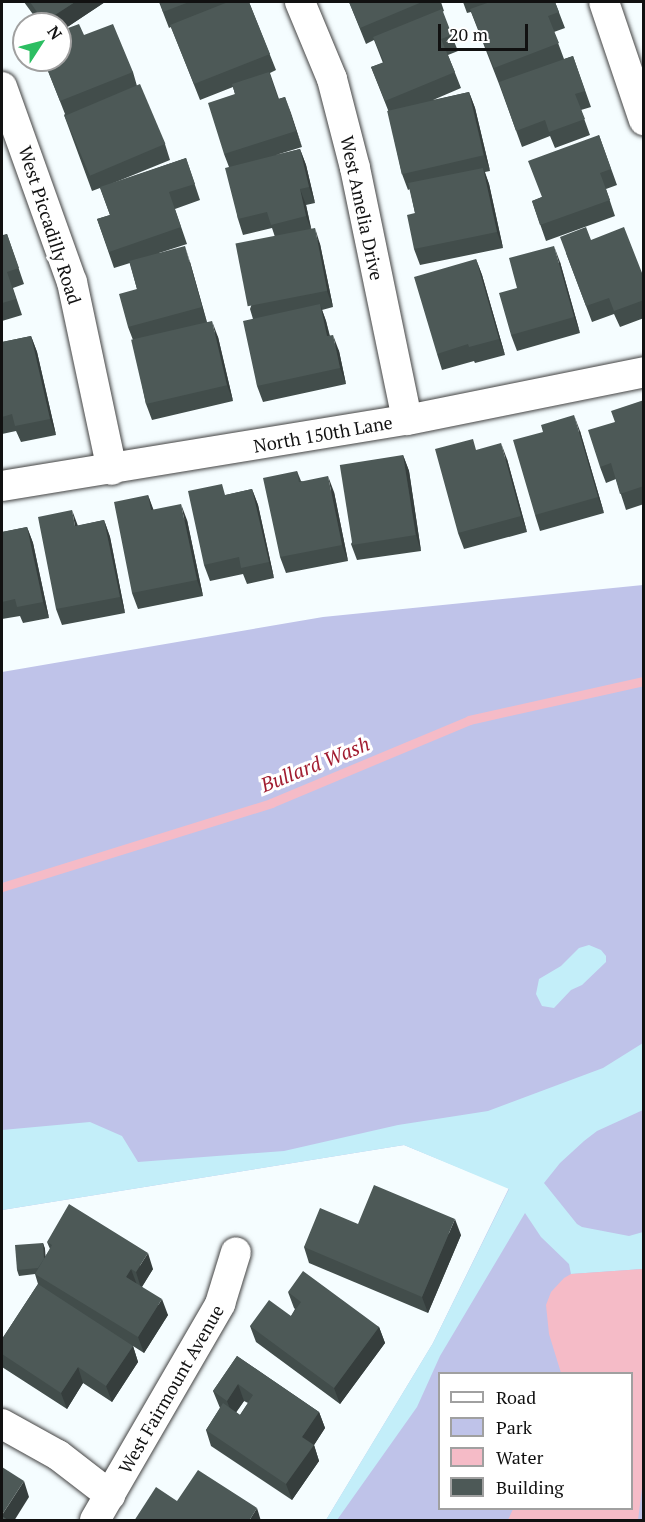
<!DOCTYPE html>
<html>
<head>
<meta charset="utf-8">
<style>
	body { margin:0 }
	#map { position:relative; width:645px; height:1522px; overflow:hidden; background:#f5fdff; font-family:"PT Serif",serif }
	div>[style] { position:absolute }
	.green>* { inset:0; background:#bfc3e9 }
	.sand>* { inset:0; background:#c3eef9 }
	.water>* { inset:0; background:#f5bbc7 }
	.stream>* { height:9px; margin:-4.5px; padding:0 4.5px; transform-origin:4.5px; border-radius:4.5px; background:#f5bbc7 }
	.roads { filter:drop-shadow(0 0 2px #444) drop-shadow(0 0 2px #444) }
	.minor>* { height:30px; margin:-15px; padding:0 15px; transform-origin:15px; border-radius:15px; background:#fff }
	.wall>* { inset:0; background:#424d4b }
	.shaded-wall>* { inset:0; background:#363e3d }
	.building>* { inset:0; background:#4d5957; transform-origin:0 0 }
	span { translate:-50% -50%; white-space:nowrap; text-align:center; line-height:1.15; -webkit-text-stroke:6px #fff; paint-order:stroke }
	.street-label { font-size:18px; color:#111 }
	.water-label { font-size:20px; color:#a11c30; font-style:italic }
	.frame { position:absolute; inset:0; border:3px solid #111; pointer-events:none }
	.legend { position:absolute; left:438px; top:1372px; width:195px; height:138px; box-sizing:border-box; background:#fff; border:2px solid #a0a0a0; margin:0; padding:8px 10px; list-style:none; font-size:18px; color:#111 }
	.legend li { display:flex; align-items:center; gap:12px; height:30px }
	.legend b { width:30px; border:2px solid #a0a0a0 }
	.north { position:absolute; left:12px; top:12px; width:60px; height:60px; box-sizing:border-box; background:#fff; border:2px solid #a0a0a0; border-radius:50%; rotate:54deg; font-size:16px; font-weight:700; line-height:24px; text-align:center; color:#111 }
	.north::after { content:''; display:block; margin:auto; width:21px; height:27px; background:#2cbe62; clip-path:polygon(50% 0,100% 100%,50% 72%,0 100%) }
	.scale { position:absolute; left:438px; top:24px; width:90px; height:27px; box-sizing:border-box; border:3px solid #111; border-top:0; padding-left:8px; font-size:18px; line-height:21px; white-space:nowrap; color:#111; -webkit-text-stroke:4px #fff; paint-order:stroke }
</style>
</head>
<body>
<div id="map">
	<div class="green">
		<div style="clip-path:polygon(evenodd,643px 585px,643px 1520px,326px 1520px,433px 1343px,509px 1188px,404px 1145px,2px 1210px,2px 672px,323px 617px,643px 585px,440px 1374px,632px 1374px,632px 1508px,440px 1508px,440px 1374px)"></div>
	</div>
	<div class="sand">
		<div style="clip-path:polygon(589px 945px,601px 950px,606px 956px,606px 962px,582px 985px,571px 990px,554px 1008px,542px 1006px,536px 994px,539px 979px,561px 966px,579px 948px)"></div>
		<div style="clip-path:polygon(643px 1043px,643px 1110px,597px 1131px,584px 1141px,560px 1163px,544px 1183px,577px 1224px,582px 1227px,629px 1236px,643px 1232px,643px 1269px,571px 1274px,569px 1264px,541px 1237px,525px 1213px,440px 1356px,417px 1407px,337px 1520px,326px 1520px,433px 1343px,509px 1189px,404px 1145px,2px 1210px,2px 1130px,90px 1122px,122px 1136px,138px 1162px,284px 1151px,398px 1125px,488px 1111px,603px 1068px)"></div>
	</div>
	<div class="water">
		<div style="clip-path:polygon(643px 1269px,644px 1472px,638px 1520px,508px 1520px,513px 1509px,632px 1508px,632px 1374px,561px 1373px,549px 1334px,546px 1305px,551px 1292px,564px 1278px,571px 1274px)"></div>
	</div>
	<div class="stream">
		<div style="left:2px;top:887px;width:282px;rotate:-17.3deg"></div>
		<div style="left:271px;top:803px;width:215px;rotate:-22.7deg"></div>
		<div style="left:469px;top:720px;width:179px;rotate:-12.6deg"></div>
	</div>
	<div class="roads">
		<div class="minor">
			<div style="left:300px;top:2px;width:83px;rotate:67.4deg"></div>
			<div style="left:332px;top:79px;width:92px;rotate:75.5deg"></div>
			<div style="left:355px;top:168px;width:257px;rotate:78.3deg"></div>
			<div style="left:604px;top:2px;width:125px;rotate:71.3deg"></div>
			<div style="left:2px;top:87px;width:207px;rotate:70.3deg"></div>
			<div style="left:72px;top:282px;width:192px;rotate:78deg"></div>
			<div style="left:2px;top:486px;width:410px;rotate:-9.3deg"></div>
			<div style="left:407px;top:420px;width:242px;rotate:-11.4deg"></div>
			<div style="left:2px;top:1424px;width:64px;rotate:29deg"></div>
			<div style="left:58px;top:1455px;width:66px;rotate:37.6deg"></div>
			<div style="left:95px;top:1520px;width:250px;rotate:-59.9deg"></div>
			<div style="left:220px;top:1304px;width:54px;rotate:-72.9deg"></div>
		</div>
	</div>
	<div class="wall">
		<div style="clip-path:polygon(24px 2px,105px 2px,61px 31px,84px 35px,133px 72px,137px 86px,165px 144px,170px 160px,111px 184px,186px 158px,200px 200px,175px 209px,187px 244px,159px 253px,190px 262px,207px 322px,218px 337px,233px 401px,152px 420px,146px 404px,133px 340px,128px 327px,137px 289px,130px 263px,114px 268px,97px 219px,110px 215px,100px 188px,92px 191px,64px 115px,65px 114px,46px 66px,54px 63px,60px 24px,40px 24px)"></div>
		<div style="clip-path:polygon(159px 2px,249px 2px,276px 70px,270px 73px,279px 99px,285px 97px,302px 147px,276px 155px,300px 149px,306px 165px,315px 203px,306px 205px,311px 229px,320px 244px,333px 307px,322px 310px,326px 321px,330px 336px,339px 351px,346px 384px,263px 402px,257px 386px,253px 319px,250px 309px,275px 237px,272px 228px,243px 235px,238px 219px,229px 167px,224px 154px,235px 94px,233px 87px,200px 100px,171px 27px,169px 28px)"></div>
		<div style="clip-path:polygon(349px 2px,441px 2px,444px 11px,442px 12px,458px 51px,448px 55px,461px 88px,433px 100px,469px 92px,475px 108px,490px 171px,485px 172px,489px 184px,503px 248px,420px 265px,414px 249px,415px 213px,410px 189px,408px 190px,402px 174px,388px 110px,371px 67px,383px 63px,374px 40px,366px 44px)"></div>
		<div style="clip-path:polygon(463px 2px,555px 2px,565px 28px,554px 32px,564px 59px,573px 56px,591px 107px,581px 110px,590px 135px,555px 148px,550px 136px,522px 147px,499px 84px,471px 12px,467px 13px)"></div>
		<div style="clip-path:polygon(599px 135px,617px 185px,606px 189px,615px 216px,546px 241px,532px 201px,542px 197px)"></div>
		<div style="clip-path:polygon(2px 225px,3px 235px,7px 234px,24px 284px,13px 288px,22px 315px,2px 321px)"></div>
		<div style="clip-path:polygon(591px 240px,644px 278px,644px 318px,620px 327px,614px 314px,592px 322px,566px 253px)"></div>
		<div style="clip-path:polygon(476px 259px,482px 275px,505px 355px,475px 363px,474px 361px,442px 370px,437px 354px)"></div>
		<div style="clip-path:polygon(560px 262px,580px 333px,517px 351px,511px 335px,517px 288px)"></div>
		<div style="clip-path:polygon(31px 336px,37px 352px,56px 435px,21px 442px,16px 431px,2px 434px,2px 342px)"></div>
		<div style="clip-path:polygon(644px 400px,644px 504px,626px 510px,616px 479px,606px 483px,600px 467px,615px 422px)"></div>
		<div style="clip-path:polygon(580px 431px,604px 513px,540px 531px,535px 515px)"></div>
		<div style="clip-path:polygon(477px 450px,507px 459px,527px 532px,464px 549px,458px 533px)"></div>
		<div style="clip-path:polygon(403px 455px,409px 471px,421px 551px,357px 560px,351px 544px)"></div>
		<div style="clip-path:polygon(297px 471px,301px 481px,334px 492px,348px 561px,286px 573px,280px 557px)"></div>
		<div style="clip-path:polygon(252px 489px,258px 505px,274px 578px,247px 584px,243px 574px,210px 581px,204px 565px,226px 495px)"></div>
		<div style="clip-path:polygon(148px 495px,153px 510px,187px 520px,203px 596px,138px 609px,132px 593px)"></div>
		<div style="clip-path:polygon(104px 520px,110px 537px,125px 613px,62px 625px,56px 609px,77px 526px)"></div>
		<div style="clip-path:polygon(27px 527px,33px 543px,49px 618px,23px 623px,20px 616px,2px 619px,2px 532px)"></div>
		<div style="clip-path:polygon(358px 1224px,461px 1235px,428px 1313px,309px 1263px,304px 1247px)"></div>
		<div style="clip-path:polygon(47px 1242px,153px 1269px,142px 1287px,168px 1315px,144px 1353px,133px 1346px,138px 1362px,112px 1402px,83px 1383px,67px 1409px,2px 1367px,2px 1339px,38px 1284px,35px 1274px,19px 1276px,17px 1270px,43px 1243px,45px 1249px,45px 1257px,50px 1249px)"></div>
		<div style="clip-path:polygon(288px 1292px,379px 1327px,385px 1343px,340px 1404px,256px 1342px,250px 1326px,291px 1316px,295px 1309px,294px 1308px)"></div>
		<div style="clip-path:polygon(evenodd,237px 1356px,319px 1412px,325px 1428px,314px 1445px,319px 1461px,292px 1500px,211px 1446px,206px 1430px,220px 1408px,213px 1391px,237px 1356px,244px 1401px,248px 1403px,240px 1415px,236px 1412px,244px 1401px)"></div>
	</div>
	<div class="shaded-wall">
		<div style="clip-path:polygon(75px 2px,105px 2px,60px 32px,60px 24px,44px 24px,44px 22px)"></div>
		<div style="clip-path:polygon(469px 92px,475px 108px,490px 171px,484px 155px)"></div>
		<div style="clip-path:polygon(285px 97px,291px 113px,302px 147px,296px 131px)"></div>
		<div style="clip-path:polygon(300px 149px,306px 165px,315px 203px,309px 187px)"></div>
		<div style="clip-path:polygon(483px 168px,489px 184px,503px 248px,497px 232px)"></div>
		<div style="clip-path:polygon(300px 189px,306px 205px,312px 232px,306px 216px)"></div>
		<div style="clip-path:polygon(315px 228px,320px 244px,333px 307px,327px 291px)"></div>
		<div style="clip-path:polygon(185px 246px,190px 262px,207px 323px,202px 307px)"></div>
		<div style="clip-path:polygon(554px 246px,560px 262px,580px 333px,574px 317px)"></div>
		<div style="clip-path:polygon(476px 259px,482px 275px,505px 355px,499px 339px)"></div>
		<div style="clip-path:polygon(320px 304px,326px 321px,333px 352px,327px 336px)"></div>
		<div style="clip-path:polygon(212px 321px,218px 337px,233px 401px,227px 385px)"></div>
		<div style="clip-path:polygon(333px 335px,339px 351px,346px 384px,340px 368px)"></div>
		<div style="clip-path:polygon(31px 336px,37px 352px,56px 435px,50px 419px)"></div>
		<div style="clip-path:polygon(574px 415px,580px 431px,604px 513px,598px 497px)"></div>
		<div style="clip-path:polygon(501px 443px,507px 459px,527px 532px,521px 516px)"></div>
		<div style="clip-path:polygon(403px 455px,409px 471px,421px 551px,416px 535px)"></div>
		<div style="clip-path:polygon(328px 476px,334px 492px,348px 561px,342px 545px)"></div>
		<div style="clip-path:polygon(252px 489px,258px 505px,274px 578px,269px 562px)"></div>
		<div style="clip-path:polygon(148px 495px,154px 511px,151px 510px)"></div>
		<div style="clip-path:polygon(181px 504px,187px 520px,203px 596px,197px 580px)"></div>
		<div style="clip-path:polygon(72px 510px,78px 526px,75px 526px)"></div>
		<div style="clip-path:polygon(104px 520px,110px 537px,125px 613px,120px 597px)"></div>
		<div style="clip-path:polygon(27px 527px,33px 543px,49px 618px,43px 602px)"></div>
		<div style="clip-path:polygon(455px 1219px,461px 1235px,428px 1313px,422px 1297px)"></div>
		<div style="clip-path:polygon(43px 1243px,45px 1249px,47px 1274px,44px 1268px)"></div>
		<div style="clip-path:polygon(148px 1253px,153px 1269px,141px 1288px,136px 1272px)"></div>
		<div style="clip-path:polygon(131px 1269px,137px 1285px,126px 1277px)"></div>
		<div style="clip-path:polygon(162px 1299px,168px 1315px,144px 1353px,138px 1337px)"></div>
		<div style="clip-path:polygon(379px 1327px,385px 1343px,340px 1404px,334px 1388px)"></div>
		<div style="clip-path:polygon(133px 1346px,138px 1362px,112px 1402px,106px 1386px)"></div>
		<div style="clip-path:polygon(78px 1367px,83px 1383px,67px 1409px,61px 1393px)"></div>
		<div style="clip-path:polygon(238px 1384px,244px 1401px,233px 1417px,227px 1401px)"></div>
		<div style="clip-path:polygon(319px 1412px,325px 1428px,314px 1445px,319px 1461px,292px 1500px,286px 1484px,302px 1437px)"></div>
		<div style="clip-path:polygon(24px 1481px,29px 1497px,14px 1521px,3px 1521px,2px 1515px)"></div>
		<div style="clip-path:polygon(257px 1508px,261px 1521px,249px 1521px)"></div>
	</div>
	<div class="building">
		<div style="clip-path:polygon(30px 2px,75px 2px,44px 22px)"></div>
		<div style="clip-path:polygon(160px 2px,189px 2px,163px 12px)"></div>
		<div style="clip-path:polygon(228px 2px,249px 2px,270px 54px,194px 84px,170px 25px)"></div>
		<div style="clip-path:polygon(349px 2px,422px 2px,360px 28px)"></div>
		<div style="clip-path:polygon(490px 2px,555px 2px,559px 12px,548px 16px,559px 43px,494px 68px,470px 9px)"></div>
		<div style="clip-path:polygon(442px 9px,452px 35px,441px 39px,455px 72px,385px 101px,371px 67px,384px 62px,373px 37px)"></div>
		<div style="clip-path:polygon(79px 24px,84px 35px,113px 24px,133px 72px,60px 101px,46px 66px,54px 63px,53px 60px,60px 60px,60px 31px)"></div>
		<div style="clip-path:polygon(573px 56px,585px 91px,575px 94px,585px 119px,549px 132px,545px 120px,516px 131px,499px 82px)"></div>
		<div style="clip-path:polygon(269px 72px,278px 99px,285px 97px,296px 131px,224px 154px,208px 103px,235px 94px,232px 84px)"></div>
		<div style="left:140px;top:84px;width:65px;height:82px;rotate:67deg"></div>
		<div style="left:469px;top:92px;width:65px;height:84px;rotate:77deg"></div>
		<div style="clip-path:polygon(599px 135px,611px 169px,600px 173px,610px 200px,540px 225px,532px 201px,542px 197px,528px 161px)"></div>
		<div style="clip-path:polygon(300px 149px,309px 187px,300px 189px,306px 216px,271px 225px,267px 212px,238px 219px,225px 168px)"></div>
		<div style="clip-path:polygon(186px 158px,195px 184px,169px 192px,181px 227px,109px 252px,97px 219px,110px 215px,100px 187px)"></div>
		<div style="clip-path:polygon(483px 168px,497px 232px,414px 249px,407px 215px,415px 213px,408px 183px)"></div>
		<div style="clip-path:polygon(586px 227px,591px 240px,624px 227px,644px 278px,644px 300px,614px 311px,609px 298px,586px 306px,560px 237px)"></div>
		<div style="left:315px;top:228px;width:64px;height:81px;rotate:79deg"></div>
		<div style="clip-path:polygon(7px 234px,19px 268px,7px 272px,16px 299px,2px 303px,2px 236px)"></div>
		<div style="clip-path:polygon(185px 246px,202px 307px,128px 327px,119px 294px,137px 289px,129px 261px)"></div>
		<div style="clip-path:polygon(554px 246px,574px 317px,511px 335px,499px 293px,517px 288px,509px 258px)"></div>
		<div style="clip-path:polygon(476px 259px,499px 339px,469px 347px,468px 344px,437px 354px,414px 277px)"></div>
		<div style="clip-path:polygon(320px 304px,327px 336px,333px 335px,340px 368px,257px 386px,243px 321px)"></div>
		<div style="left:212px;top:321px;width:66px;height:83px;rotate:77deg"></div>
		<div style="clip-path:polygon(31px 336px,50px 419px,15px 426px,12px 414px,2px 417px,2px 342px)"></div>
		<div style="clip-path:polygon(644px 400px,644px 486px,620px 494px,611px 463px,600px 467px,588px 430px,615px 422px,611px 411px)"></div>
		<div style="clip-path:polygon(574px 415px,598px 497px,535px 515px,513px 440px,543px 432px,541px 425px)"></div>
		<div style="clip-path:polygon(473px 439px,476px 450px,501px 443px,521px 516px,458px 533px,435px 449px)"></div>
		<div style="left:403px;top:455px;width:81px;height:64px;rotate:81deg"></div>
		<div style="clip-path:polygon(297px 471px,299px 482px,328px 476px,342px 545px,280px 557px,263px 478px)"></div>
		<div style="clip-path:polygon(222px 484px,225px 495px,252px 489px,269px 562px,241px 568px,239px 557px,204px 565px,188px 491px)"></div>
		<div style="clip-path:polygon(148px 495px,151px 510px,181px 504px,197px 580px,132px 593px,114px 502px)"></div>
		<div style="clip-path:polygon(72px 510px,75px 526px,104px 520px,120px 597px,56px 609px,38px 517px)"></div>
		<div style="clip-path:polygon(27px 527px,43px 602px,17px 607px,15px 599px,2px 602px,2px 532px)"></div>
		<div style="clip-path:polygon(374px 1185px,455px 1219px,422px 1297px,304px 1247px,320px 1208px,358px 1224px)"></div>
		<div style="clip-path:polygon(69px 1204px,148px 1253px,136px 1272px,131px 1269px,126px 1277px,162px 1299px,138px 1337px,35px 1274px,52px 1245px,47px 1242px)"></div>
		<div style="clip-path:polygon(43px 1243px,44px 1259px,38px 1268px,17px 1270px,15px 1245px)"></div>
		<div style="clip-path:polygon(303px 1271px,379px 1327px,334px 1388px,250px 1326px,269px 1300px,291px 1316px,301px 1302px,288px 1292px)"></div>
		<div style="clip-path:polygon(38px 1284px,133px 1346px,106px 1386px,78px 1367px,61px 1393px,2px 1354px,2px 1339px)"></div>
		<div style="clip-path:polygon(237px 1356px,319px 1412px,302px 1437px,314px 1445px,286px 1484px,206px 1430px,223px 1403px,240px 1415px,253px 1395px,238px 1384px,227px 1401px,213px 1391px)"></div>
		<div style="clip-path:polygon(2px 1467px,24px 1481px,2px 1515px)"></div>
		<div style="clip-path:polygon(198px 1470px,257px 1508px,249px 1521px,134px 1521px,156px 1487px,177px 1501px)"></div>
		<div style="clip-path:polygon(2px 1516px,9px 1521px,2px 1521px)"></div>
	</div>
	<div class="street-label">
		<span style="left:362px;top:208px;rotate:78deg">West Amelia Drive</span>
		<span style="left:50px;top:225px;rotate:72deg">West Piccadilly Road</span>
		<span style="left:323px;top:434px;rotate:-10deg">North 150th Lane</span>
		<span style="left:171px;top:1389px;rotate:-60deg">West Fairmount Avenue</span>
	</div>
	<div class="water-label">
		<span style="left:315px;top:764px;rotate:-22deg">Bullard Wash</span>
	</div>
	<div class="frame"></div>
	<ul class="legend">
	<li><b style="height:8px;background:#fff"></b>Road</li>
	<li><b style="height:16px;background:#bfc3e9"></b>Park</li>
	<li><b style="height:16px;background:#f5bbc7"></b>Water</li>
	<li><b style="height:16px;background:#4d5957"></b>Building</li>
	</ul>
	<div class="north">N</div>
	<div class="scale">20 m</div>
</div>
</body>
</html>
